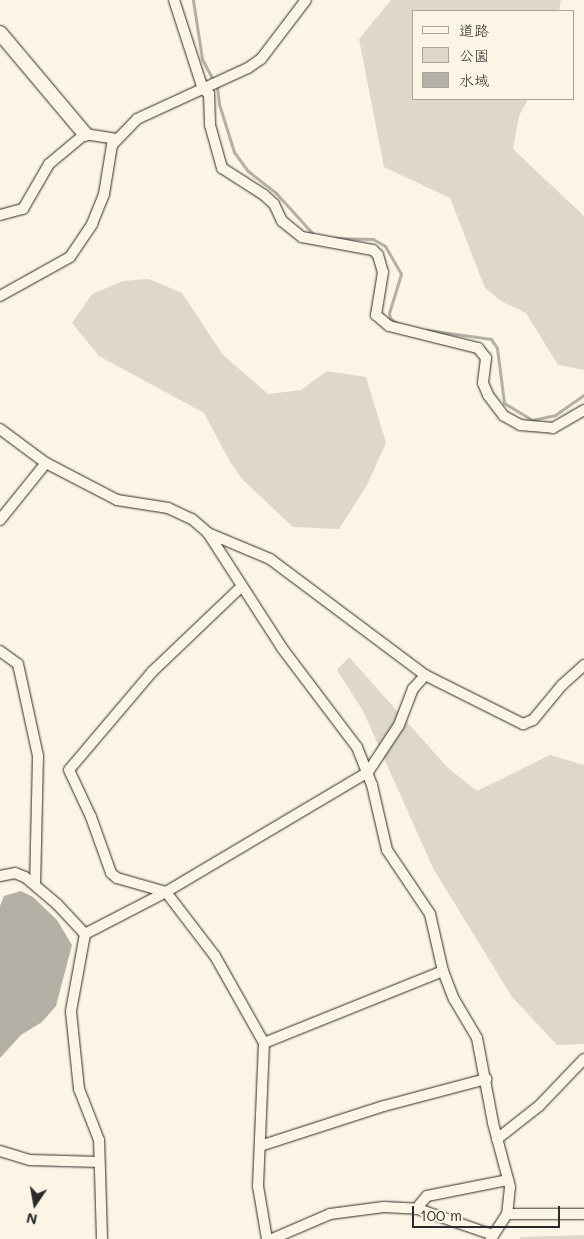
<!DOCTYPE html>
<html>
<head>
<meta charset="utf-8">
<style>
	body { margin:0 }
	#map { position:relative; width:584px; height:1239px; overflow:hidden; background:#fcf5e5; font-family:Mali,"Klee One",sans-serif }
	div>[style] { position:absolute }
	.green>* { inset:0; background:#ded8ca }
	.water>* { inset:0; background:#b4b0a5 }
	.stream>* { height:3px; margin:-1.5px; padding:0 1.5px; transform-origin:1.5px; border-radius:1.5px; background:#b4b0a5 }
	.roads { filter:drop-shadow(0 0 1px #2b2b2b) drop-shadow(0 0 1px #2b2b2b) }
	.minor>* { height:10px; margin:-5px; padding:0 5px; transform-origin:5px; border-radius:5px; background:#fcf5e5 }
	.tertiary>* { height:14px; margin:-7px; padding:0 7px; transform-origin:7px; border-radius:7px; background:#fcf5e5 }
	span { translate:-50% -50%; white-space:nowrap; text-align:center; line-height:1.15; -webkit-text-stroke:4.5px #fcf5e5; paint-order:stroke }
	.legend { position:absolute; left:412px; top:10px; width:162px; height:90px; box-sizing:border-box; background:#fcf5e5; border:1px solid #a8a49b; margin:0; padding:6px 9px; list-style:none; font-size:15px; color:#2b2b2b }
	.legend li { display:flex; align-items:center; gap:10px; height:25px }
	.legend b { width:25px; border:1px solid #a8a49b }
	.north { position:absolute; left:10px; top:1179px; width:50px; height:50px; -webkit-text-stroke:4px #fcf5e5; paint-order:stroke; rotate:192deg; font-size:14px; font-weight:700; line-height:20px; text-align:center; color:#2b2b2b }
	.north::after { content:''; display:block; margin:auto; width:18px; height:22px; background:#2b2b2b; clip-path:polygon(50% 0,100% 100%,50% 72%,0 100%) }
	.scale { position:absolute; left:412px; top:1206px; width:148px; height:22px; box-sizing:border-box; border:2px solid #2b2b2b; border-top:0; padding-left:6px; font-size:15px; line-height:18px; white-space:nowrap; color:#2b2b2b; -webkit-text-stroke:4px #fcf5e5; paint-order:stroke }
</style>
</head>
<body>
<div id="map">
	<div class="green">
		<div style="clip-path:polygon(391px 0,561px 0,559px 11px,413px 11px,413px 99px,528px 99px,519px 116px,513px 149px,584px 216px,584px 370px,558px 365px,526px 313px,501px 301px,485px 288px,450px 198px,384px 167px,359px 39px)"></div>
		<div style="clip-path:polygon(149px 279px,182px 293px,223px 355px,268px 394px,301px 390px,327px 371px,366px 377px,386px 443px,367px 485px,339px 529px,293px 527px,243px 480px,230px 462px,204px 413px,99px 356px,72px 323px,92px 294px,123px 281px)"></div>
		<div style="clip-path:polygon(349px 657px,448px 768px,477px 791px,550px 755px,584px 765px,584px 1044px,557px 1045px,512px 997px,433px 868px,363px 711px,337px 670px)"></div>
		<div style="clip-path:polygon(584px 1235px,584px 1239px,519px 1239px,521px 1237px)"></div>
	</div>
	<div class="water">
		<div style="clip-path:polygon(21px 891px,33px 897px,57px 920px,72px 945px,56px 1006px,42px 1022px,21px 1035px,0 1058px,0 906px,4px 896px)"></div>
	</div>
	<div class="stream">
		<div style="left:193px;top:0;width:60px;rotate:81.3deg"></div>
		<div style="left:202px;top:59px;width:32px;rotate:62deg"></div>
		<div style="left:217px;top:87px;width:17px;rotate:83deg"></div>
		<div style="left:219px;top:104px;width:50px;rotate:72.6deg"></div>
		<div style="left:234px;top:152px;width:24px;rotate:54deg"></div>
		<div style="left:248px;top:171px;width:36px;rotate:38deg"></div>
		<div style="left:276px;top:193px;width:55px;rotate:47.9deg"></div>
		<div style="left:331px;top:238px;width:42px;rotate:1.4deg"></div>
		<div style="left:373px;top:239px;width:14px;rotate:30deg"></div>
		<div style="left:385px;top:246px;width:32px;rotate:60deg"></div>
		<div style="left:401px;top:274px;width:41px;rotate:107.1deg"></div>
		<div style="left:389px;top:313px;width:5px;rotate:79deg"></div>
		<div style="left:390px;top:318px;width:11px;rotate:38deg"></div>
		<div style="left:427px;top:330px;width:65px;rotate:8deg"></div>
		<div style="left:491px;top:339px;width:11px;rotate:56deg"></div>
		<div style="left:497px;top:348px;width:55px;rotate:82.7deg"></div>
		<div style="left:504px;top:403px;width:33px;rotate:31deg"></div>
		<div style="left:532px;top:420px;width:24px;rotate:-12deg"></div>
		<div style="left:555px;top:415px;width:35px;rotate:-35deg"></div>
	</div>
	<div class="roads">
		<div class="minor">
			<div style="left:174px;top:0;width:94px;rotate:72deg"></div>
			<div style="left:203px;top:89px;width:8px;rotate:40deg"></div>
			<div style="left:209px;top:94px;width:31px;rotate:88deg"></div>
			<div style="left:210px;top:125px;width:45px;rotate:74.4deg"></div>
			<div style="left:222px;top:168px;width:50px;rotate:32.7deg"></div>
			<div style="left:264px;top:195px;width:13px;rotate:42deg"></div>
			<div style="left:274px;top:204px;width:19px;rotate:65deg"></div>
			<div style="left:282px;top:221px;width:26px;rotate:39deg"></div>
			<div style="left:302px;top:237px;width:72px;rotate:10.4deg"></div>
			<div style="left:373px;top:250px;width:7px;rotate:45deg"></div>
			<div style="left:378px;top:255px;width:18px;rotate:74deg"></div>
			<div style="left:383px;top:272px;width:44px;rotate:99.2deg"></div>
			<div style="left:376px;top:315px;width:17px;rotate:40deg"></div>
			<div style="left:389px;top:326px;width:92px;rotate:13.9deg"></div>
			<div style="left:478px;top:348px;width:13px;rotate:51deg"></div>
			<div style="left:486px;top:358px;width:25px;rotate:97deg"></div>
			<div style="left:483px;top:383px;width:13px;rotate:67deg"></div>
			<div style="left:488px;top:395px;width:26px;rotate:53deg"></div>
			<div style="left:504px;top:416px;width:18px;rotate:29deg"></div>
			<div style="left:520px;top:425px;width:33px;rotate:5deg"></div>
			<div style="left:553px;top:428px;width:36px;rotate:-30deg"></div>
			<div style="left:0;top:215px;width:24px;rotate:-15deg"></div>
			<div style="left:23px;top:209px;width:52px;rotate:-60deg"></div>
			<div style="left:49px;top:164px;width:47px;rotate:-39.8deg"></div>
			<div style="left:85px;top:134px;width:32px;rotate:9deg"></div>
			<div style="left:0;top:296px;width:80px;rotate:-29.1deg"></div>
			<div style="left:70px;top:257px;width:40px;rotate:-56deg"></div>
			<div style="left:92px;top:224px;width:32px;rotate:-68deg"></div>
			<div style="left:104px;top:194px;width:50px;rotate:-80.7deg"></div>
			<div style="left:112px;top:145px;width:36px;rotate:-46deg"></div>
			<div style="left:137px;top:119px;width:122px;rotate:-24.7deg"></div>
			<div style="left:248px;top:68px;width:16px;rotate:-35deg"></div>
			<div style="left:261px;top:59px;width:74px;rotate:-52.7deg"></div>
			<div style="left:0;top:429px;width:57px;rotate:36.5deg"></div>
			<div style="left:46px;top:463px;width:80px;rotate:27.5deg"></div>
			<div style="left:117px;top:500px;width:52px;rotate:8.9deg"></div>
			<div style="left:168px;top:508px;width:26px;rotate:25deg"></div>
			<div style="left:192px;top:519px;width:21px;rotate:41deg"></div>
			<div style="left:208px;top:533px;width:137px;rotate:57.2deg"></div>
			<div style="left:282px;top:648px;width:124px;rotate:52.9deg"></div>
			<div style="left:357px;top:747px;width:41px;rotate:68.5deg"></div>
			<div style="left:372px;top:785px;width:67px;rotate:77deg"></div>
			<div style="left:387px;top:850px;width:77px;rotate:56.1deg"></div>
			<div style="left:430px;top:914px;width:58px;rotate:77.2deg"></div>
			<div style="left:443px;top:971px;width:30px;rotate:69deg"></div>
			<div style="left:454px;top:999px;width:45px;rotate:59.5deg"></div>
			<div style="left:477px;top:1038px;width:86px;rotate:79.3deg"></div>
			<div style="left:493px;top:1123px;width:66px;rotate:75.1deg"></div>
			<div style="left:510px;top:1187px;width:27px;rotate:96deg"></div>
			<div style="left:507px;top:1214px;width:30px;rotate:123deg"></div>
			<div style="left:0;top:520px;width:73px;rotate:-51.1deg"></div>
			<div style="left:208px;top:533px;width:67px;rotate:22.8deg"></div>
			<div style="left:270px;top:559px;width:194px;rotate:36.8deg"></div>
			<div style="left:425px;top:675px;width:110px;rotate:26.6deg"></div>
			<div style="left:523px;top:724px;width:11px;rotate:-22deg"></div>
			<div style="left:533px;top:720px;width:45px;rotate:-50.4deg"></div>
			<div style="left:562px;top:685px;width:30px;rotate:-42deg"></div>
			<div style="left:241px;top:587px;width:123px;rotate:136.3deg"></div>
			<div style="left:152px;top:672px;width:128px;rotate:130.3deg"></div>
			<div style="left:69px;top:770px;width:52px;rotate:64.9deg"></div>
			<div style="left:91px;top:817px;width:59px;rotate:70.3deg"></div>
			<div style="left:111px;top:873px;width:8px;rotate:40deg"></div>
			<div style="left:117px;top:878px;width:51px;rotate:15.9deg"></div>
			<div style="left:166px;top:892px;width:81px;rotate:52.6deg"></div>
			<div style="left:215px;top:956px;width:100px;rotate:60.6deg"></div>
			<div style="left:264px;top:1043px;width:143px;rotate:92.4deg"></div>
			<div style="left:258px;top:1186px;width:54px;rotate:80.4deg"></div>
			<div style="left:0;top:651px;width:22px;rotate:36deg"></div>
			<div style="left:18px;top:664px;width:94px;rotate:77.7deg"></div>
			<div style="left:38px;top:756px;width:128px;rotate:91.3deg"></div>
			<div style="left:0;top:876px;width:15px;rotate:-11deg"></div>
			<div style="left:15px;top:873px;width:11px;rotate:22deg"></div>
			<div style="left:25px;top:877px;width:42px;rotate:40.2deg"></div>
			<div style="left:57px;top:904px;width:41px;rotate:47deg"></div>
			<div style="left:264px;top:1043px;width:193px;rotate:-21.9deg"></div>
			<div style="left:497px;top:1139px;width:53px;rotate:-38.2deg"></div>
			<div style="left:539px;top:1106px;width:65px;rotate:-46.2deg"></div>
			<div style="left:260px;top:1146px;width:130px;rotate:-17.9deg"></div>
			<div style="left:384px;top:1106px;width:106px;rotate:-14.8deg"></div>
			<div style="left:0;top:1151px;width:31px;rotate:17deg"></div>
			<div style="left:30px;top:1160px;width:69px;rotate:1.7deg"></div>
			<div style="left:416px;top:1209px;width:17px;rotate:-50deg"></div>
			<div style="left:427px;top:1196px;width:83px;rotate:-11.2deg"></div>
			<div style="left:507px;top:1214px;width:77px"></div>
			<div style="left:102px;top:1239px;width:99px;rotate:-91.7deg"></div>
			<div style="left:99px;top:1140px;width:55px;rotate:-111.4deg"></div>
			<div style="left:79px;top:1089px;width:78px;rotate:-95.9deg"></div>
			<div style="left:71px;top:1011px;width:78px;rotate:-79.7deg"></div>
			<div style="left:85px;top:934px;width:91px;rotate:-27.4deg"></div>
			<div style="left:166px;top:892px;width:235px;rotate:-30.7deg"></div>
			<div style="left:368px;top:772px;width:56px;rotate:-56.6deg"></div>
			<div style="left:399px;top:725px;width:39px;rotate:-69deg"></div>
			<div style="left:413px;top:689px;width:18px;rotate:-49deg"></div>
			<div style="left:272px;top:1239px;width:63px;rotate:-23.3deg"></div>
			<div style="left:330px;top:1214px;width:54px;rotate:-7.4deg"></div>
			<div style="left:384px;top:1207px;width:34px;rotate:3deg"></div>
			<div style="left:418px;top:1209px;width:79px;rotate:19.1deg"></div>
		</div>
		<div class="tertiary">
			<div style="left:0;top:33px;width:132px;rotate:49.9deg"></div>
		</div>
	</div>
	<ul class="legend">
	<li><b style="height:6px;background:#fcf5e5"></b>道路</li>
	<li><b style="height:14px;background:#ded8ca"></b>公園</li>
	<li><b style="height:14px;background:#b4b0a5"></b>水域</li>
	</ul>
	<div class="north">N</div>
	<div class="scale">100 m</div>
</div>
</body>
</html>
